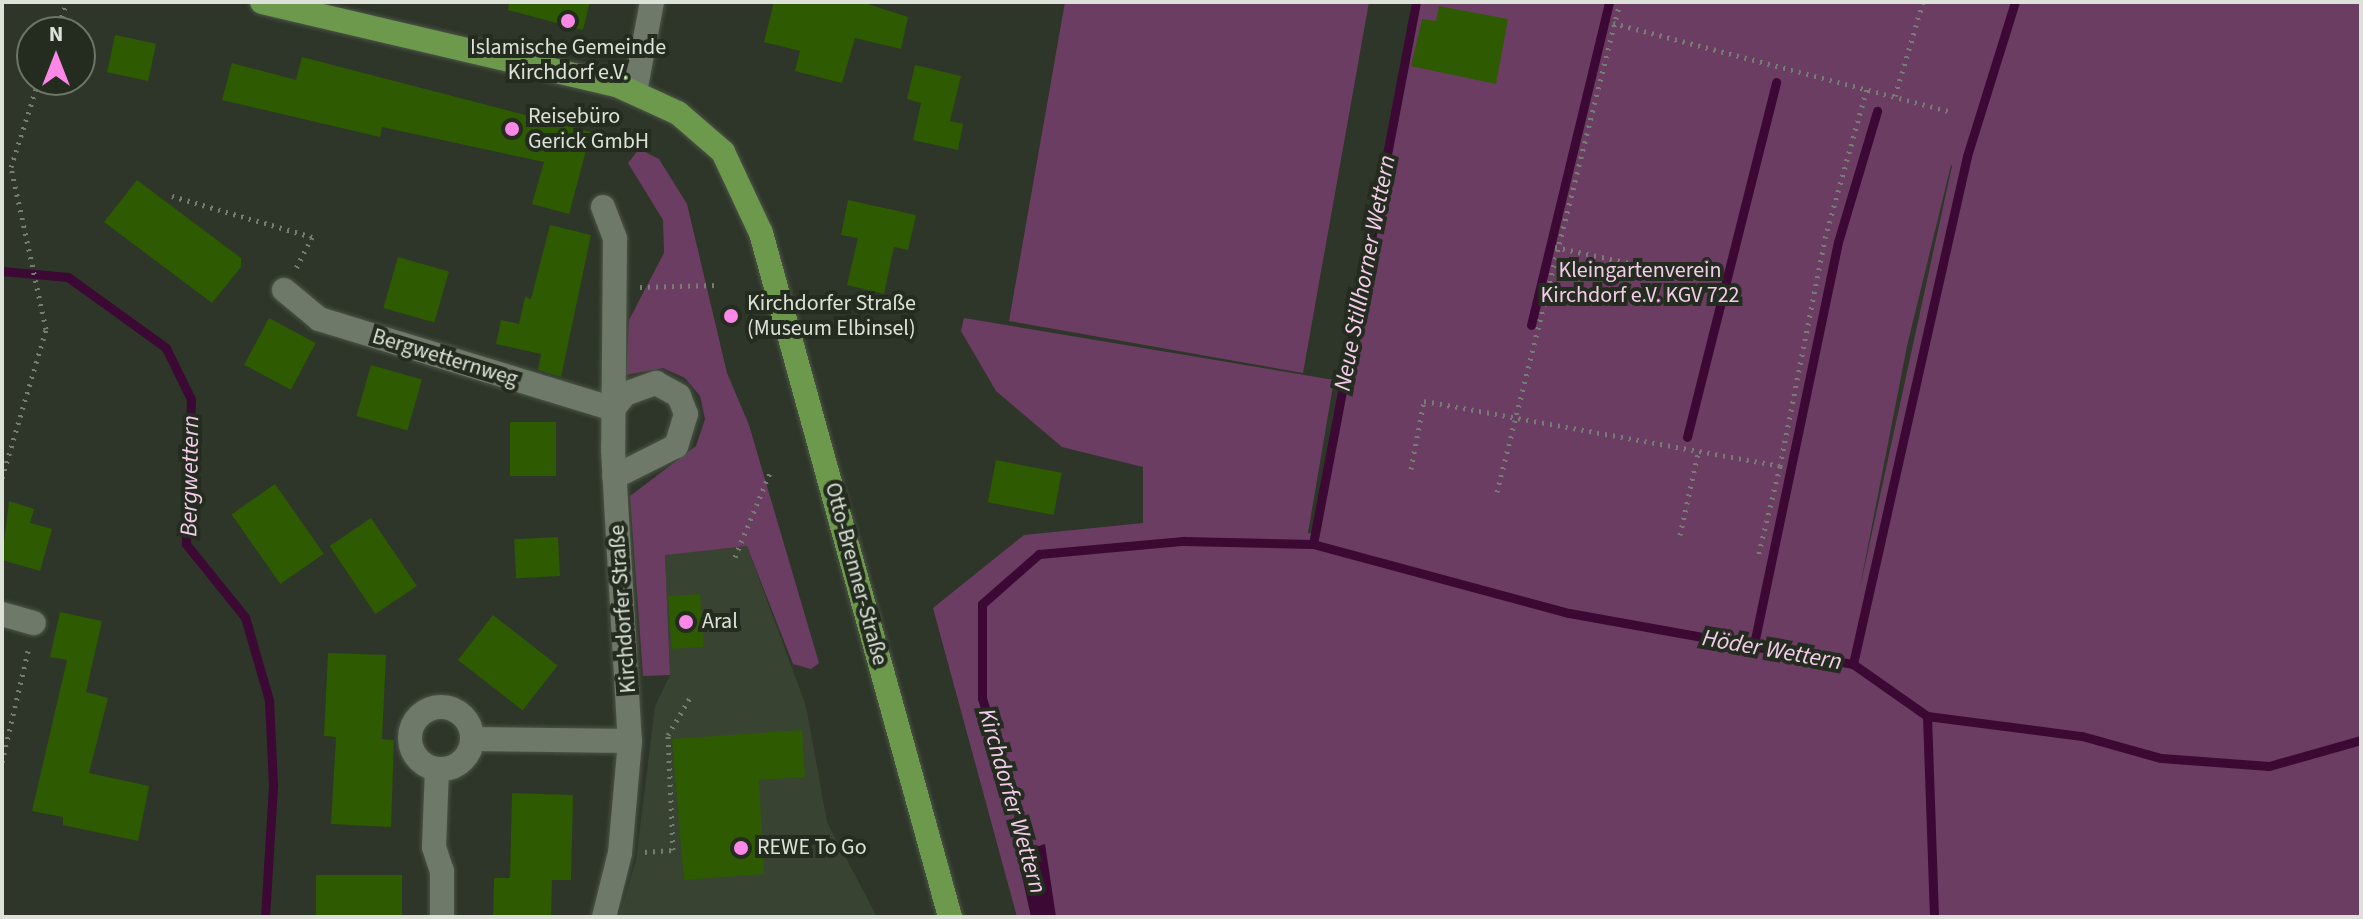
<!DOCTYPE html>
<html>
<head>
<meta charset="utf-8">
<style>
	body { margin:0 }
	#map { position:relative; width:2363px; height:919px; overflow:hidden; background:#2d3628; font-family:"Source Sans 3",sans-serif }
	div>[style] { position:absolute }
	.built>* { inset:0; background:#384431 }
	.green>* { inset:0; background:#6c3d63 }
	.water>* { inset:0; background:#3b0934 }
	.stream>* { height:9px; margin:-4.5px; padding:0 4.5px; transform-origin:4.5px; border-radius:4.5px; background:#3b0934 }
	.building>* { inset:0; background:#2e5a01; transform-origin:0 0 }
	.path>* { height:5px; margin-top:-2.5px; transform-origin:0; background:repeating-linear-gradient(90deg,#767e72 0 2px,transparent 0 8px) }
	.roads { filter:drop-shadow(0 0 2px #4d5448) drop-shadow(0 0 2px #4d5448) }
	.minor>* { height:24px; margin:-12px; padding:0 12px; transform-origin:12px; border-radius:12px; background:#6f7969 }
	.minor>.ring { margin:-12px; padding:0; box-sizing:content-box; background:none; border:24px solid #6f7969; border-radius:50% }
	.major>* { height:24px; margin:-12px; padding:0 12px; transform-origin:12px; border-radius:12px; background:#6d994d }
	.dots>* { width:22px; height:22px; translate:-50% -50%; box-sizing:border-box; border:4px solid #232c1e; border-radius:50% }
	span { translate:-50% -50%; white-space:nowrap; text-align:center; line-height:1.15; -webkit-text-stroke:8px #232c1e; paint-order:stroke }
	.poi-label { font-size:22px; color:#dde2d9 }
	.left { translate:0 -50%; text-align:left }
	.park-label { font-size:22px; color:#f4cceb }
	.street-label { font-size:22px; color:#dde2d9 }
	.water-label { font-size:24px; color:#f5cdec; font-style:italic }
	.frame { position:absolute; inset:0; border:4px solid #dde2d9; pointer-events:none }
	.north { position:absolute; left:16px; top:16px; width:80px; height:80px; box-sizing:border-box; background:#232c1e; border:2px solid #6d7569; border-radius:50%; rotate:0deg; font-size:22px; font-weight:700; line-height:32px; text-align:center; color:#dde2d9 }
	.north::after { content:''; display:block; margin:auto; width:28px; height:36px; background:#fb87e6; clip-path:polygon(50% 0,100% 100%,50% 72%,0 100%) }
</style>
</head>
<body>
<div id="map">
	<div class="built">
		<div style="clip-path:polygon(747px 546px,806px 706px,827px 822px,877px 917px,619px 917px,636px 860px,655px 706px,670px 675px,665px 554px)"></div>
	</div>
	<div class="green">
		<div style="clip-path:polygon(1065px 2px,1369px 2px,1303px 373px,1009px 321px)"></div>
		<div style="clip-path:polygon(evenodd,1412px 2px,2361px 2px,2361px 917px,1017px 917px,933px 608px,1024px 535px,1143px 523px,1143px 467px,1062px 447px,996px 391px,961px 331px,964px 318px,1334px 380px,1308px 533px,1320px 534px,1412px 2px,1951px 165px,1952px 166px,1859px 592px,1907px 346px,1951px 165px)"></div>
		<div style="clip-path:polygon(639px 149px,659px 159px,687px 204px,727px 373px,749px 425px,819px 663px,811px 669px,793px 664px,747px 546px,665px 555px,670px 675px,643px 676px,630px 496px,696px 446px,705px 419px,700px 396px,685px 378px,663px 368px,626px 375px,629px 320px,664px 253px,663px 220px,628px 163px)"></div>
	</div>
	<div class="water">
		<div style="clip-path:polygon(1045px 844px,1056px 917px,1031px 917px,1017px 853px)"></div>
	</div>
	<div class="stream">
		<div style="left:2px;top:271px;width:66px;rotate:5.2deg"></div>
		<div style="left:68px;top:277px;width:121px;rotate:35.9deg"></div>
		<div style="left:166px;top:348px;width:57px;rotate:63.9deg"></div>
		<div style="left:191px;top:399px;width:145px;rotate:92deg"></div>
		<div style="left:186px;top:544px;width:94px;rotate:51.1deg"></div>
		<div style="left:245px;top:617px;width:86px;rotate:73.9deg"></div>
		<div style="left:269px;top:700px;width:86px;rotate:87.3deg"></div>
		<div style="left:273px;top:786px;width:131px;rotate:93.5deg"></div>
		<div style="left:1531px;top:325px;width:332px;rotate:-76.4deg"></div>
		<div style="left:1687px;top:437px;width:366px;rotate:-75.9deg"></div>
		<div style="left:1313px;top:544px;width:552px;rotate:-79.24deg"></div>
		<div style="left:1754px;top:644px;width:411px;rotate:-78.2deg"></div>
		<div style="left:1838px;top:242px;width:137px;rotate:-73.4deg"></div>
		<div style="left:1853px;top:664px;width:521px;rotate:-77.35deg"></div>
		<div style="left:1967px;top:156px;width:161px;rotate:-72.7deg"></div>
		<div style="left:1927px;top:716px;width:201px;rotate:88deg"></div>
		<div style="left:1033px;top:859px;width:169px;rotate:-107.6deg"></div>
		<div style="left:982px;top:698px;width:94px;rotate:-90deg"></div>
		<div style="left:982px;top:604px;width:76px;rotate:-41.3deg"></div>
		<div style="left:1039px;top:554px;width:145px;rotate:-5.2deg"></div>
		<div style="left:1183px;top:541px;width:130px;rotate:1.3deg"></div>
		<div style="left:1313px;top:544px;width:265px;rotate:15.1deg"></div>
		<div style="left:1569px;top:613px;width:289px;rotate:10.2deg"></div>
		<div style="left:1853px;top:664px;width:90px;rotate:35.1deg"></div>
		<div style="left:1927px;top:716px;width:156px;rotate:7.4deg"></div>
		<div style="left:2082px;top:736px;width:82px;rotate:15.6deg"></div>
		<div style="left:2161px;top:758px;width:108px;rotate:4.2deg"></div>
		<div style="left:2269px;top:766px;width:96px;rotate:-15.8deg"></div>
	</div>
	<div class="building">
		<div style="clip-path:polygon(509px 2px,590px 2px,583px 30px,508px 10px)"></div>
		<div style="clip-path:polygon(774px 2px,862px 2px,908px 17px,901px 49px,855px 38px,842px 83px,795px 71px,800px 51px,764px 42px)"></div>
		<div style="clip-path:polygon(1439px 6px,1508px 19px,1496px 84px,1411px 66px,1422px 19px,1436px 21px)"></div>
		<div style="left:115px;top:35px;width:42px;height:38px;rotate:12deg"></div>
		<div style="clip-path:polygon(302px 57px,591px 132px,569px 214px,532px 204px,544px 162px,382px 127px,380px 137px,222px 100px,232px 63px,296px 80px)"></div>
		<div style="clip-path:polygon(915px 65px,961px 76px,950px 121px,963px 124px,958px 150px,913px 140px,921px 103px,907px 99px)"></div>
		<div style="clip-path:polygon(137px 180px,241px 258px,241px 267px,212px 303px,104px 222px)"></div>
		<div style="clip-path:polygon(848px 200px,916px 215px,908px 250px,894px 247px,884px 294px,847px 285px,858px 238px,841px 235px)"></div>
		<div style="clip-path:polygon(550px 225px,591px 235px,561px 377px,538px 370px,541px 354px,496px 344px,501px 320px,519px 324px,525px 297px,531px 299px)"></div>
		<div style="left:398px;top:257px;width:53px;height:53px;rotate:16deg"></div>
		<div style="left:269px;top:318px;width:53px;height:53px;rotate:28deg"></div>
		<div style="left:371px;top:365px;width:53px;height:53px;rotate:16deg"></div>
		<div style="left:510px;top:422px;width:46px;height:54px"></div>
		<div style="left:996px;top:460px;width:67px;height:43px;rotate:11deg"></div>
		<div style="left:275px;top:484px;width:85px;height:53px;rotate:55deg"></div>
		<div style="clip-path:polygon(9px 501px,34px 509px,30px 523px,52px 529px,40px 571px,2px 560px)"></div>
		<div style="left:371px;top:518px;width:82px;height:50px;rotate:56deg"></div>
		<div style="left:558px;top:537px;width:39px;height:44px;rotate:87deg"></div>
		<div style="left:700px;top:594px;width:53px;height:32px;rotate:86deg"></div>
		<div style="clip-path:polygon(60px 612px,102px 621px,86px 692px,108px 698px,89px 773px,149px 786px,138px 841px,63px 825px,63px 817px,32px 811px,67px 660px,50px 657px)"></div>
		<div style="left:493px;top:615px;width:82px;height:57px;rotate:38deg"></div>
		<div style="clip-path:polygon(328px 653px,386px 655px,382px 739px,394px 740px,391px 827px,331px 824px,336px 737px,324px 736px)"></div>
		<div style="clip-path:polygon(802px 730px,805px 777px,759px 780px,764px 874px,684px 880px,672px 739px)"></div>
		<div style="clip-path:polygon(512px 793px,573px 795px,571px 880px,552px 880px,551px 917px,493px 917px,494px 878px,510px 878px)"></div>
		<div style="left:316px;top:875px;width:86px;height:42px"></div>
	</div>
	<div class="path">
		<div style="left:1613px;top:23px;width:351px;rotate:14.7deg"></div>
		<div style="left:56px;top:32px;width:32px;rotate:-70deg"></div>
		<div style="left:1895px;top:96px;width:98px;rotate:-73.4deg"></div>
		<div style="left:172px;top:196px;width:146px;rotate:16.3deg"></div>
		<div style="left:312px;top:237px;width:37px;rotate:117deg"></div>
		<div style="left:1555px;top:247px;width:81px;rotate:12.1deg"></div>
		<div style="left:640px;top:287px;width:77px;rotate:-1.5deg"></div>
		<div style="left:1780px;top:466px;width:232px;rotate:-78.8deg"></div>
		<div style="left:1825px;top:238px;width:155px;rotate:-74.3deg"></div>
		<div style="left:1411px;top:469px;width:69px;rotate:-79.2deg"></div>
		<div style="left:1424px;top:401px;width:362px;rotate:10.3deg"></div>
		<div style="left:1780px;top:466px;width:94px;rotate:103.6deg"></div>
		<div style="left:2px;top:478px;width:155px;rotate:-73.5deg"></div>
		<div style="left:46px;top:329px;width:166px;rotate:-102.2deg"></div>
		<div style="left:11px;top:167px;width:91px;rotate:-72.2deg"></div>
		<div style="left:1497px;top:492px;width:505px;rotate:-75.91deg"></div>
		<div style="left:1680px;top:535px;width:84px;rotate:-77.6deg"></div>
		<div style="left:735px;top:557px;width:94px;rotate:-67.5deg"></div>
		<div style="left:2px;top:762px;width:118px;rotate:-76.8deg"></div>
		<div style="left:645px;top:852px;width:28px;rotate:-4deg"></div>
		<div style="left:673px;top:850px;width:115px;rotate:-92.5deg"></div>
		<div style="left:668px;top:735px;width:45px;rotate:-59.5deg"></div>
	</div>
	<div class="roads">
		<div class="minor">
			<div style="left:635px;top:92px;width:92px;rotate:-79.3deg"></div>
			<div style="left:603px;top:207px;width:34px;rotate:69deg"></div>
			<div style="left:615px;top:239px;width:211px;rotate:90.5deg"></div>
			<div style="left:613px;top:450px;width:291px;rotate:86.7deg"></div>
			<div style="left:630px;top:741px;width:112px;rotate:95.1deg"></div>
			<div style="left:620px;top:853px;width:66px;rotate:104deg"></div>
			<div style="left:284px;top:290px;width:45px;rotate:39.6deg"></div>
			<div style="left:319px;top:319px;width:307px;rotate:17deg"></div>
			<div style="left:613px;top:409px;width:19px;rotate:-51deg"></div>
			<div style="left:625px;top:394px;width:33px;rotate:-20deg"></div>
			<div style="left:656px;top:383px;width:26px;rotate:29deg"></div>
			<div style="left:679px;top:396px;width:19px;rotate:69deg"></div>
			<div style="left:686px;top:414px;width:34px;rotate:107deg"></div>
			<div style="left:676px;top:446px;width:69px;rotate:153.4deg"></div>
			<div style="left:2px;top:614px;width:33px;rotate:16deg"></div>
			<div class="ring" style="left:410px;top:707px;width:38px;height:38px"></div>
			<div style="left:472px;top:739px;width:158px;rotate:0.7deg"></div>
			<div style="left:437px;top:769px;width:78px;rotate:92.2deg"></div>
			<div style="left:434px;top:847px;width:25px;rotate:72deg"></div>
			<div style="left:442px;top:871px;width:46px;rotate:90deg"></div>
		</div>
		<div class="major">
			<div style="left:262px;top:2px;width:367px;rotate:13.2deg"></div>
			<div style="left:619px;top:86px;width:65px;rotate:24.6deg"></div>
			<div style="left:678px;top:113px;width:60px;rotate:40.9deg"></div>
			<div style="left:723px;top:152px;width:89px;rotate:64.9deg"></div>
			<div style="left:761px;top:233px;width:710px;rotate:74.55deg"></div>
		</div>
	</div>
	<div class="dots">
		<div style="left:568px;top:21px;background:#fb87e6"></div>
		<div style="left:512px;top:129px;background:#fb87e6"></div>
		<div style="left:731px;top:316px;background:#fb87e6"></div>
		<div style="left:686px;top:622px;background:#fb87e6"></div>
		<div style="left:741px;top:848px;background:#fb87e6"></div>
	</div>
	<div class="poi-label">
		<span style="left:568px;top:60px">Islamische Gemeinde<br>Kirchdorf e.V.</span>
		<span class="left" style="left:528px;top:129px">Reisebüro<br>Gerick GmbH</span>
		<span class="left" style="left:747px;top:316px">Kirchdorfer Straße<br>(Museum Elbinsel)</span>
		<span class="left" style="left:702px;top:622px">Aral</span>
		<span class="left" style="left:757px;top:848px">REWE To Go</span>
	</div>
	<div class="park-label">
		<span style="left:1640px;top:283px">Kleingartenverein<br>Kirchdorf e.V. KGV 722</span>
	</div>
	<div class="street-label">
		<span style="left:445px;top:358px;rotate:17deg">Bergwetternweg</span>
		<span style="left:856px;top:574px;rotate:75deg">Otto-Brenner-Straße</span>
		<span style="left:623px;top:609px;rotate:-94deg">Kirchdorfer Straße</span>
	</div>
	<div class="water-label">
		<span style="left:1365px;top:273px;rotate:-79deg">Neue Stillhorner Wettern</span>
		<span style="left:190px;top:476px;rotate:-89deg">Bergwettern</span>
		<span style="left:1772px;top:650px;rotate:10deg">Höder Wettern</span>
		<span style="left:1012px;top:801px;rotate:74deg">Kirchdorfer Wettern</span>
	</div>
	<div class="frame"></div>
	<div class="north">N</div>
</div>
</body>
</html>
